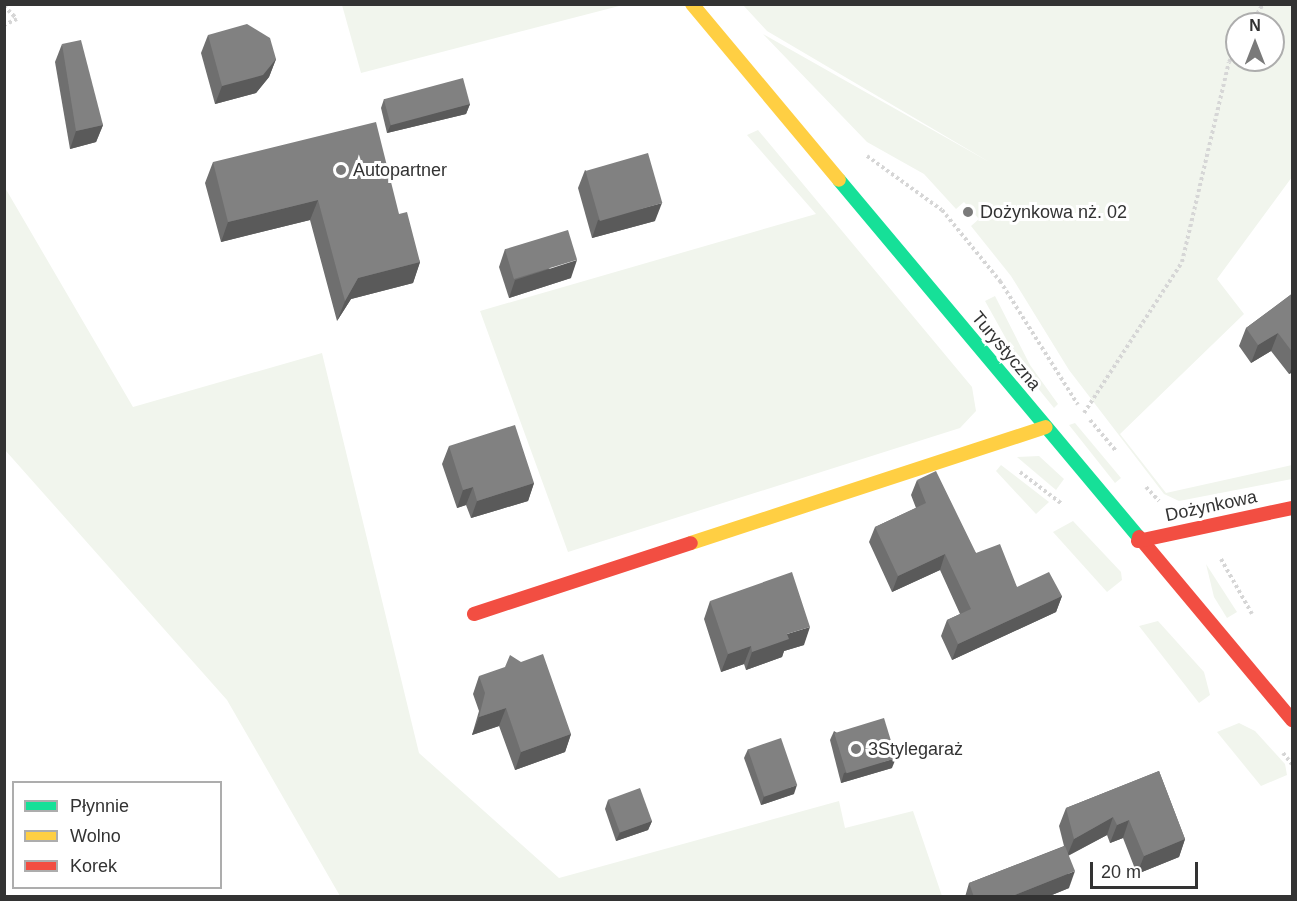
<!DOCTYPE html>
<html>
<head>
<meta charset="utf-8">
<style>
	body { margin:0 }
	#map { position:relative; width:1297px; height:901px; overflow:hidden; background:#fff; font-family:Helvetica,sans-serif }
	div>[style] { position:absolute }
	.green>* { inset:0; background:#f1f5ed }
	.path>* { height:4px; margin-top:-2px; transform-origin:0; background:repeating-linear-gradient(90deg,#d6d6d6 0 3px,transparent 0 6px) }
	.fast>* { height:14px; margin:-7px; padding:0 7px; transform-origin:7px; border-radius:7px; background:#16e098 }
	.slow>* { height:14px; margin:-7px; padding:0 7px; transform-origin:7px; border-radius:7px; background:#ffcf43 }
	.jam>* { height:14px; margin:-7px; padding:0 7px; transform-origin:7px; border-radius:7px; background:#f24e42 }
	.wall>* { inset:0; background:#6f6f6f }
	.shaded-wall>* { inset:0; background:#5a5a5a }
	.building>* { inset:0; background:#818181; transform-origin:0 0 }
	.dots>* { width:16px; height:16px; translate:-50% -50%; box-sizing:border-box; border:3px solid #fff; border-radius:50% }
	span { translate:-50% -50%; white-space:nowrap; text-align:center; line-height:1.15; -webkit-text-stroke:6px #fff; paint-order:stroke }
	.poi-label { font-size:18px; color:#333 }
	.left { translate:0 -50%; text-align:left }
	.street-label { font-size:18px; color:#333 }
	.frame { position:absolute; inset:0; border:6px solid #333; pointer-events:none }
	.legend { position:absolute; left:12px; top:781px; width:210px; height:108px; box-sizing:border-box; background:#fff; border:2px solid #adadad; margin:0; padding:8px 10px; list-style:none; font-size:18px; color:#333 }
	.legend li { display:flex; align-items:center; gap:12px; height:30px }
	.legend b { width:30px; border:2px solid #adadad }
	.north { position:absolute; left:1225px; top:12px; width:60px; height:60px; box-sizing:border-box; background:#fff; border:2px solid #adadad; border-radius:50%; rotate:0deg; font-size:16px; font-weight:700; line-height:24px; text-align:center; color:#333 }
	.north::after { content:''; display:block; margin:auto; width:21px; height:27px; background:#7a7a7a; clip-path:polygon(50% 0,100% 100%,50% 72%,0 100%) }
	.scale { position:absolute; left:1090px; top:862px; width:108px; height:27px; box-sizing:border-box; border:3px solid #333; border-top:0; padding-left:8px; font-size:18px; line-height:21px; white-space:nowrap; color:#333; -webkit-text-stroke:4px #fff; paint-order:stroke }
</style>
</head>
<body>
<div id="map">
	<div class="green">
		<div style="clip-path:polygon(342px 5px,342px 4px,623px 5px,361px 73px)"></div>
		<div style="clip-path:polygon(evenodd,743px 5px,1292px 5px,1292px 177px,1217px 279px,1244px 314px,1120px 434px,1166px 493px,1292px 465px,1292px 479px,1179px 501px,1164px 494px,1069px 370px,1011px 276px,971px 226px,979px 219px,964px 202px,956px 209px,924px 174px,867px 142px,763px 34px,991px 163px,767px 31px,743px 5px,1237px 24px,1273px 24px,1273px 60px,1237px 60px,1237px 24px)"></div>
		<div style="clip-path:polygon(758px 130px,972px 387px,976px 411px,960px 428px,568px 552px,480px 311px,816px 214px,747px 135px)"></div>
		<div style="clip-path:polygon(4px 186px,133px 407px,322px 353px,419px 753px,559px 878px,839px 801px,845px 828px,913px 811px,942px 896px,340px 896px,227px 700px,5px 450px)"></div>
		<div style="clip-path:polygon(995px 296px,1030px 365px,1058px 404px,1054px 408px,1024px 371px,985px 301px)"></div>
		<div style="clip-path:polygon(1075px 423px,1121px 478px,1115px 483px,1069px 425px)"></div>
		<div style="clip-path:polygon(1039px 456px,1064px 479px,1056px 490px,1017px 457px)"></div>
		<div style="clip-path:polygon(1001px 465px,1049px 502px,1036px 514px,996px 471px)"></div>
		<div style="clip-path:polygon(1073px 521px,1121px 572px,1122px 580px,1107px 592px,1053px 532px)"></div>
		<div style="clip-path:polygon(1206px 564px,1237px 612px,1227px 618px,1214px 597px)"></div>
		<div style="clip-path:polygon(1158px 621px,1204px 672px,1210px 695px,1199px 703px,1139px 626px)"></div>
		<div style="clip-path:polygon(1239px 723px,1255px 731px,1285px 764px,1287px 775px,1261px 786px,1217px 732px)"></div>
	</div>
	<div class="path">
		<div style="left:4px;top:6px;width:18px;rotate:45deg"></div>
		<div style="left:17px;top:19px;width:14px;rotate:155deg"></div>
		<div style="left:1251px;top:24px;width:23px;rotate:-59deg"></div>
		<div style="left:867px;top:156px;width:92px;rotate:35.8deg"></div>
		<div style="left:942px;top:210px;width:92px;rotate:50.8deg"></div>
		<div style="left:1000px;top:281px;width:146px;rotate:57.8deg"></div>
		<div style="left:1084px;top:413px;width:180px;rotate:-57deg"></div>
		<div style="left:1182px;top:262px;width:205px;rotate:-76.8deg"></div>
		<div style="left:1229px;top:62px;width:16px;rotate:-60deg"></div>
		<div style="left:1090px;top:420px;width:40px;rotate:50deg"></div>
		<div style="left:1020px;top:472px;width:53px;rotate:37.3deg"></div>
		<div style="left:1146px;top:487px;width:19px;rotate:47deg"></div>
		<div style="left:1221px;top:559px;width:63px;rotate:60.6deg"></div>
		<div style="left:1283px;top:753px;width:14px;rotate:51deg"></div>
	</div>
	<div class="fast">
		<div style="left:839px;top:180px;width:466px;rotate:50deg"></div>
	</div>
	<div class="slow">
		<div style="left:692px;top:4px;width:229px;rotate:50.1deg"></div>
		<div style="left:691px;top:543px;width:373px;rotate:-18.1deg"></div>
	</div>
	<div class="jam">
		<div style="left:1139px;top:537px;width:239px;rotate:50.1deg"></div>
		<div style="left:1138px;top:541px;width:157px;rotate:-12.1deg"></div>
		<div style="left:474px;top:614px;width:228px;rotate:-18.1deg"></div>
	</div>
	<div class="wall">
		<div style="clip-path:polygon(208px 35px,276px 59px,269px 77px,256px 93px,215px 104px,201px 53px)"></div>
		<div style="clip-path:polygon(62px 44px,103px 125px,96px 142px,70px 149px,55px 62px)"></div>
		<div style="clip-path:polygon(384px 99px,470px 104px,466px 114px,387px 133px,381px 108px)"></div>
		<div style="clip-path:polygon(213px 162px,399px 214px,420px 262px,413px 283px,351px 299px,337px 321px,310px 220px,221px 242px,205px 183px)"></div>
		<div style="clip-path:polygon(585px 170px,655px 221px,592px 238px,578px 188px)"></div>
		<div style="clip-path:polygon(505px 249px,571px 278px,509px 298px,499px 267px)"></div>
		<div style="clip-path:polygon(1293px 293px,1293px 372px,1289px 374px,1271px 351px,1251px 363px,1239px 346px,1246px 328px)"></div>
		<div style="clip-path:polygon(449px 446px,534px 483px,528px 501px,471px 518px,466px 505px,457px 508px,442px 464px)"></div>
		<div style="clip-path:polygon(917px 480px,976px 553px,1017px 587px,1062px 596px,1056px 612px,952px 660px,941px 636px,947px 620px,960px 614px,940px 570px,892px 592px,869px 542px,875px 527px,916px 508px,911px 495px)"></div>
		<div style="clip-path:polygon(710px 601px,804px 645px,784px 651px,782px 657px,746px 670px,744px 664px,721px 672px,704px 619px)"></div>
		<div style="clip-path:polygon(479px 676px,571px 734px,565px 752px,515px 770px,499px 726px,472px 735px,479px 711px,473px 694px)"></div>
		<div style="clip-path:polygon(834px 731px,892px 768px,841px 783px,830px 740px)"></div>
		<div style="clip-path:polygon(748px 749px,794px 794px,761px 805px,744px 758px)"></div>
		<div style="clip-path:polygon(1159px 771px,1185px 839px,1179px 857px,1137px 874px,1123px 838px,1110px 843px,1107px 835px,1068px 856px,1069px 888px,1047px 897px,965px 897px,969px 883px,1064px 846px,1059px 826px,1066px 808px)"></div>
		<div style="clip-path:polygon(608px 800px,652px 821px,648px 830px,616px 841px,605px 809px)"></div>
	</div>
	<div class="shaded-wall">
		<div style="clip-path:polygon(276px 59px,269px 77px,256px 93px,215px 104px,222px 86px)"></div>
		<div style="clip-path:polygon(470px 104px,466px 114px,387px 133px,391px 124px)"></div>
		<div style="clip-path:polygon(103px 125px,96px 142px,70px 149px,76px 131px)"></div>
		<div style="clip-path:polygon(318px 200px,310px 220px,221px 242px,228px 222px)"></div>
		<div style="clip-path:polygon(662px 203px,655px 221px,592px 238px,598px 220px)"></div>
		<div style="clip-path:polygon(577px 260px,571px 278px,509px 298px,515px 280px)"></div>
		<div style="clip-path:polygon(420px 262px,413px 283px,351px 299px,337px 321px,345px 301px,358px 278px)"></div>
		<div style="clip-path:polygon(1278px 333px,1271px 351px,1251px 363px,1258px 345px)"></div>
		<div style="clip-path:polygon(1293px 364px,1293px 372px,1289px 374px)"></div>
		<div style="clip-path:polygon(534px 483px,528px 501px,471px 518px,477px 501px)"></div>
		<div style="clip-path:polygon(473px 487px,466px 505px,457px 508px,463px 490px)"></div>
		<div style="clip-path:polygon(945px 554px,940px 570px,892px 592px,898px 576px)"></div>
		<div style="clip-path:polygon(1062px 596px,1056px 612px,952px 660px,958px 644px)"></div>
		<div style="clip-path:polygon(810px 627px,804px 645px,784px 651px,782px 657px,746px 670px,752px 652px,787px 634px)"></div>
		<div style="clip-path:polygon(751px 646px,744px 664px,721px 672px,728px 654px)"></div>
		<div style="clip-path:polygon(506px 708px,499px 726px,472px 735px,479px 717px)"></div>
		<div style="clip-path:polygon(571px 734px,565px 752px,515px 770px,521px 752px)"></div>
		<div style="clip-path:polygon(896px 758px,892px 768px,841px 783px,844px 773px)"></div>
		<div style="clip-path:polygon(797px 785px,794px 794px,761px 805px,764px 796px)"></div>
		<div style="clip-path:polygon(1113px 817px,1107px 835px,1067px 856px,1074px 839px)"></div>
		<div style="clip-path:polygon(1129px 820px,1123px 838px,1110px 843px,1117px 825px)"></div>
		<div style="clip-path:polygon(652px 821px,648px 830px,616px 841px,620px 832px)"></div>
		<div style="clip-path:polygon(1185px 839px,1179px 857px,1137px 874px,1144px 856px)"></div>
		<div style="clip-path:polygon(1075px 871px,1069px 888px,1047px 897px,1010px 897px)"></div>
	</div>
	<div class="building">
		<div style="clip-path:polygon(247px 24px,270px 38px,276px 59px,263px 75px,222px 86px,208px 35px)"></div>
		<div style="clip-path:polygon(81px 40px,103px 125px,76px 131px,62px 44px)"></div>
		<div style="left:463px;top:78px;width:27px;height:82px;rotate:75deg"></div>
		<div style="clip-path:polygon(376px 122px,399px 214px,407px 212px,420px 262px,358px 278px,345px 301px,318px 200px,228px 222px,213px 162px)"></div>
		<div style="left:648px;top:153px;width:52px;height:65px;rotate:74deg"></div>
		<div style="left:568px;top:230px;width:31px;height:66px;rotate:73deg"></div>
		<div style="clip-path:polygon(1293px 293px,1293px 353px,1278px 333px,1258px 345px,1246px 328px)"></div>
		<div style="clip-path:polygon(515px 425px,534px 483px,477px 501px,473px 487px,463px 490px,449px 446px)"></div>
		<div style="clip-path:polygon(936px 471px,976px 553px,1000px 544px,1017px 587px,1049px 572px,1062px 596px,958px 644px,947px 620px,971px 609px,945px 554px,898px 576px,875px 527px,926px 503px,917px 480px)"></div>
		<div style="clip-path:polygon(792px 572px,810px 627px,787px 634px,789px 639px,752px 652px,751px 646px,728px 654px,710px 601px)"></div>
		<div style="clip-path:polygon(543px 654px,571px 734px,521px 752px,506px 708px,479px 717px,485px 693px,479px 676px,505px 667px,510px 655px,521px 662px)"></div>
		<div style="left:884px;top:718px;width:42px;height:52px;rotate:73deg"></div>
		<div style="left:781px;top:738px;width:50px;height:35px;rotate:71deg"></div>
		<div style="clip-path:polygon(1159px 771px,1185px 839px,1144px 856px,1129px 820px,1117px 825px,1113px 817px,1074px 839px,1066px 808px)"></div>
		<div style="left:640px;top:788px;width:35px;height:34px;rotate:70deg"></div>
		<div style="clip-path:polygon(1065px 846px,1075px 871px,1010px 897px,974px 897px,969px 883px)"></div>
	</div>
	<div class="dots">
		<div style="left:341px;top:170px;background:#7a7a7a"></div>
		<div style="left:968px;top:212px;background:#7a7a7a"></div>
		<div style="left:856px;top:749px;background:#7a7a7a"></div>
	</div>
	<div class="poi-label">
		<span class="left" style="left:353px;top:170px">Autopartner</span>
		<span class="left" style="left:980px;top:212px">Dożynkowa nż. 02</span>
		<span class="left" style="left:868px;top:749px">3Stylegaraż</span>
	</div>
	<div class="street-label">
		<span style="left:1006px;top:351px;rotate:50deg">Turystyczna</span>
		<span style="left:1211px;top:506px;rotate:-12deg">Dożynkowa</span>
	</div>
	<div class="frame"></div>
	<ul class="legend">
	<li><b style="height:8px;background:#16e098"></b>Płynnie</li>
	<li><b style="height:8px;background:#ffcf43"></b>Wolno</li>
	<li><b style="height:8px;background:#f24e42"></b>Korek</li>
	</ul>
	<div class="north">N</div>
	<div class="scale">20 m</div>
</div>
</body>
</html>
